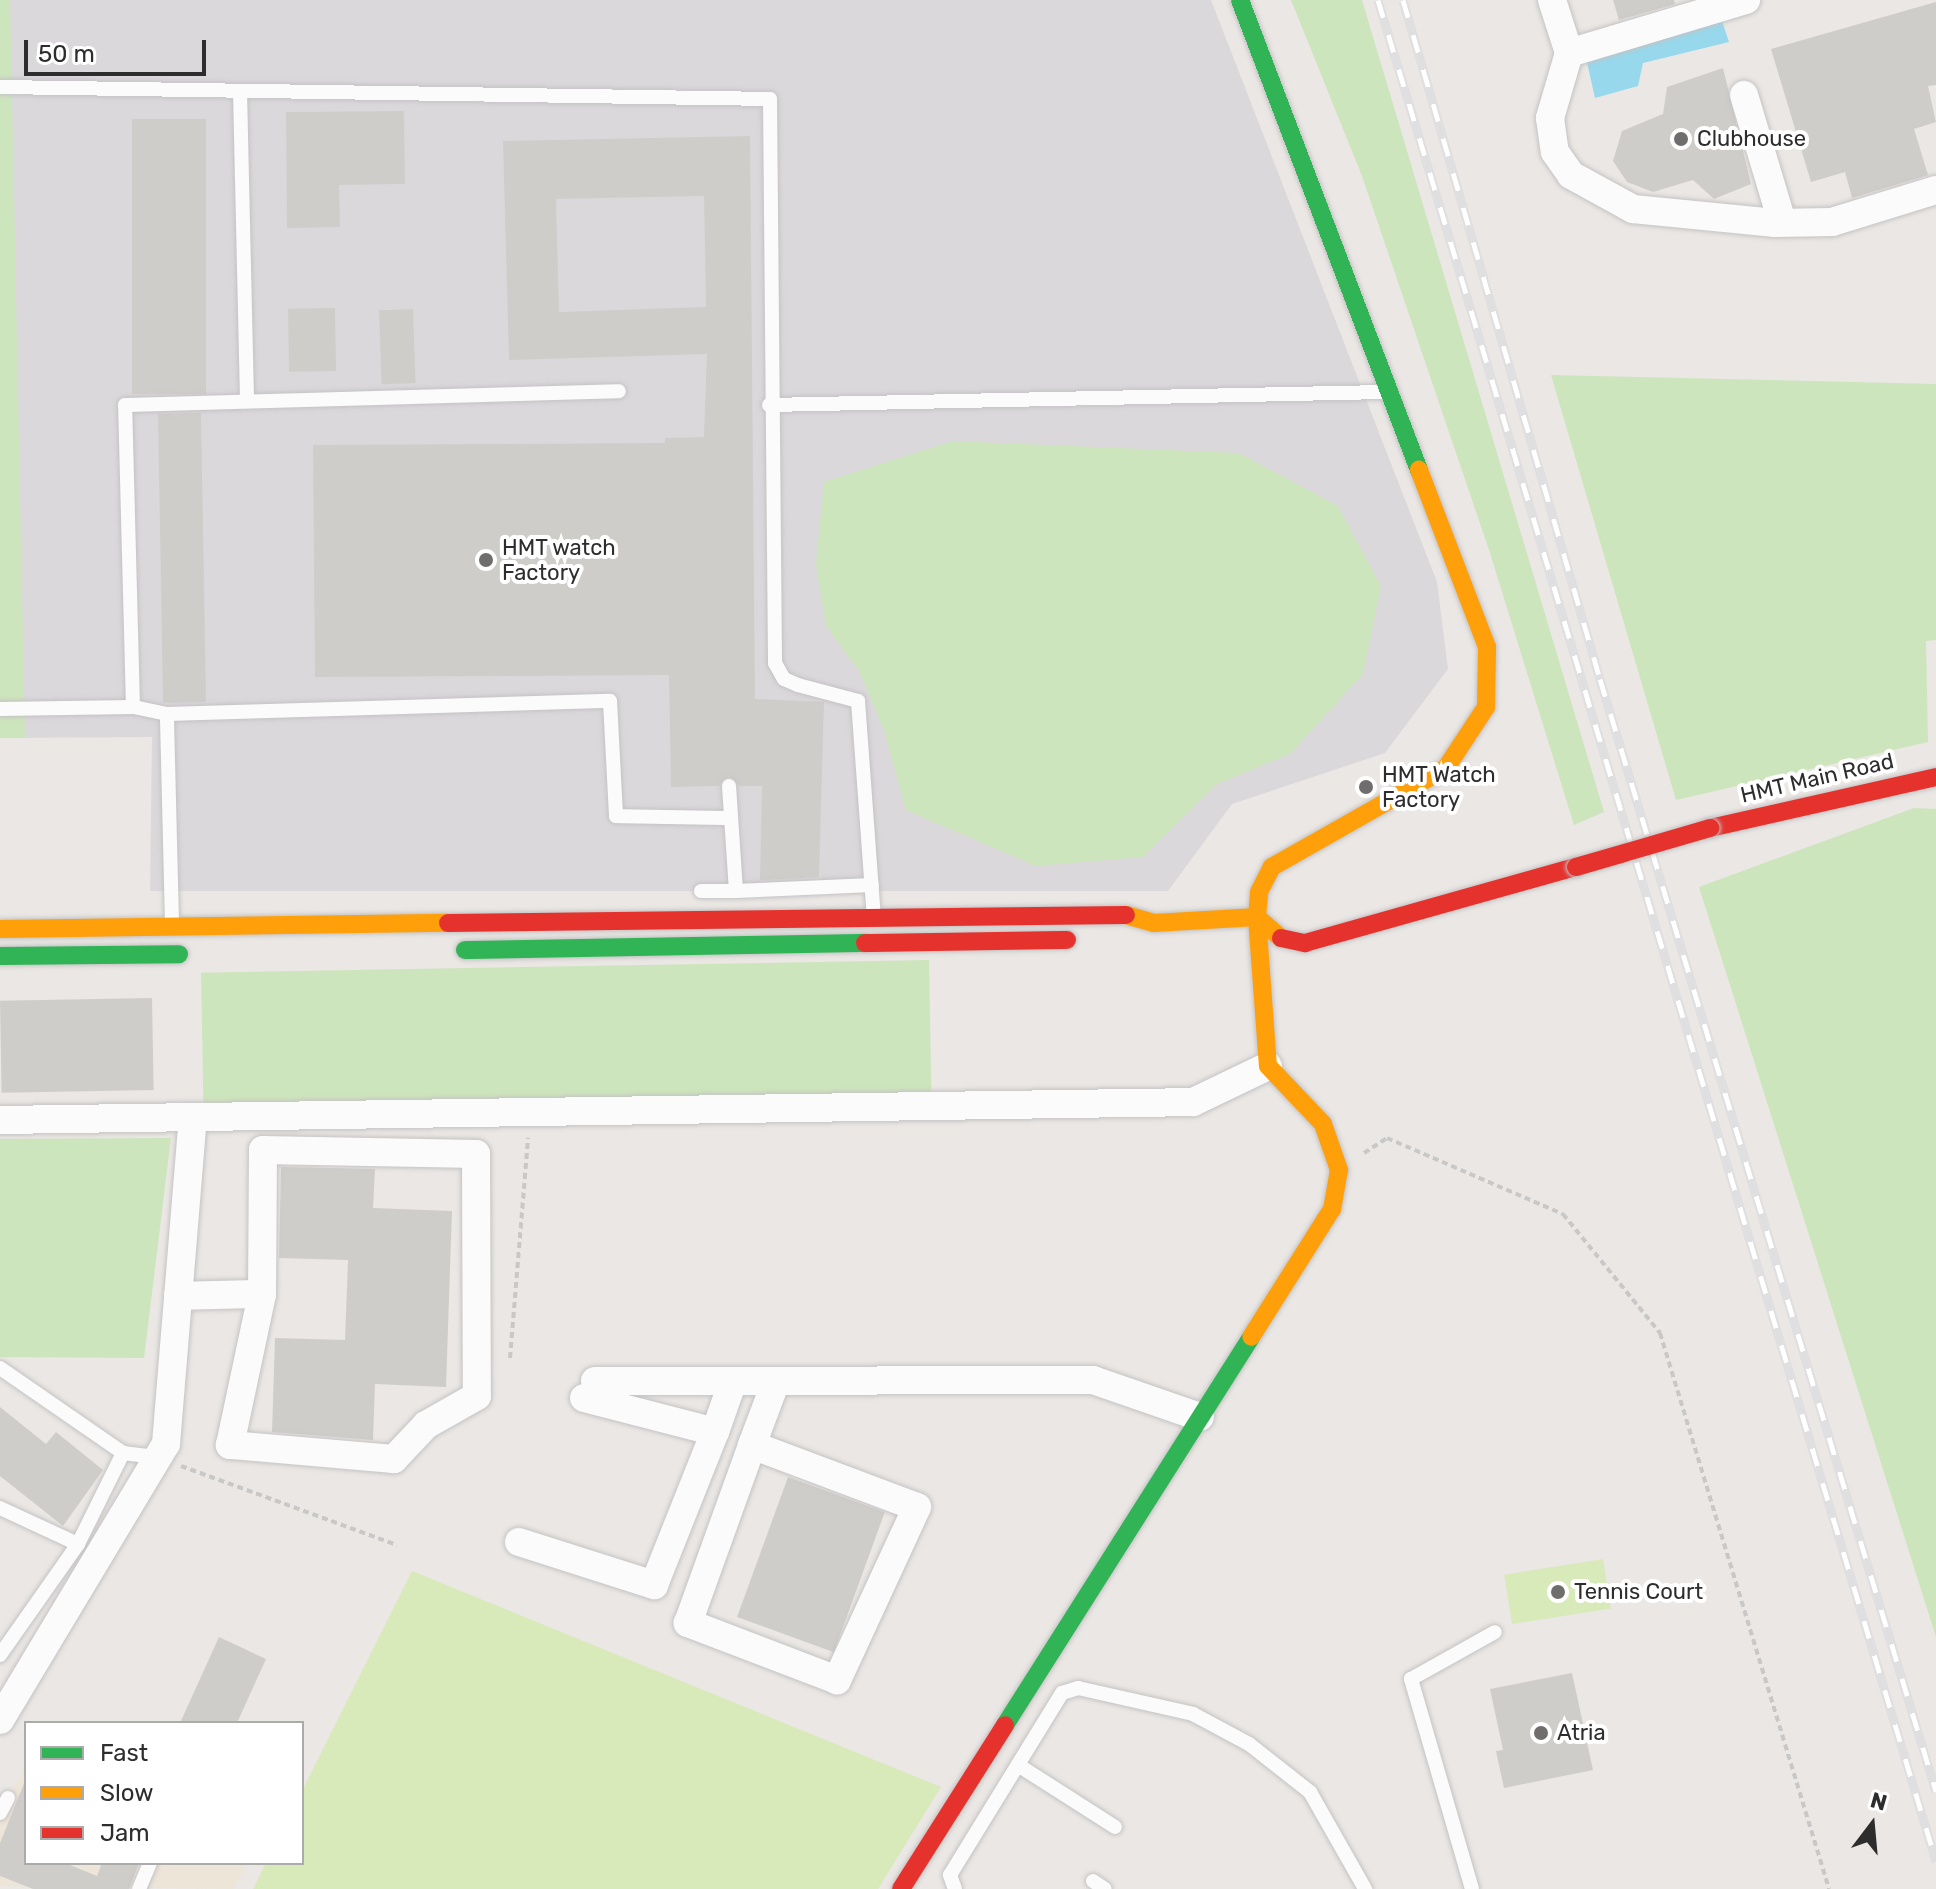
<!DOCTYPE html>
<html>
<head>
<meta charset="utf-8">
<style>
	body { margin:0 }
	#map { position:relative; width:1936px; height:1889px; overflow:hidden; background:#eae7e4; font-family:Rubik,sans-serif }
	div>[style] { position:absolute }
	.industrial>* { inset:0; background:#dbd8db }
	.education>* { inset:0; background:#ede5d8 }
	.green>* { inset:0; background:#cde5bc; transform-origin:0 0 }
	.pitch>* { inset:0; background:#d8eaba; transform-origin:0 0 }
	.water>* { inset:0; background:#97d8ec }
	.building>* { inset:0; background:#cfcdca; transform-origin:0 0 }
	.path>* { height:4px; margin-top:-2px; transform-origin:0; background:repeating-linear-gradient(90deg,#c8c8c8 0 6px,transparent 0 10px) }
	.roads { filter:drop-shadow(0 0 2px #c4c3c4) drop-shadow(0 0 2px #c4c3c4) }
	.lane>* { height:14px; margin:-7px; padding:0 7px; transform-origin:7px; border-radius:7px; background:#fcfbfb }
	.street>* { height:28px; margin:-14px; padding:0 14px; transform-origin:14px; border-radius:14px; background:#fcfbfb }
	.fast>* { height:18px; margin:-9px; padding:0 9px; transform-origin:9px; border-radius:9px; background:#30b455 }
	.slow>* { height:18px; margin:-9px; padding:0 9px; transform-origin:9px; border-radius:9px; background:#ff9f0a }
	.jam>* { height:18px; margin:-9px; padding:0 9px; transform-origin:9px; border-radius:9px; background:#e5322d }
	.rail>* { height:9px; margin-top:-4.5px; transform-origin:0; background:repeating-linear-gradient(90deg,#fff 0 18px,#dfdee0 0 36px); box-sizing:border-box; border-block:2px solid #dfdee0 }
	.bridges { filter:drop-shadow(0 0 2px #c4c3c4) drop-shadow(0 0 2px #c4c3c4) }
	.jam-bridge>* { height:18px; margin:-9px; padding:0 9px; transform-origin:9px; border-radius:9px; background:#e5322d }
	.dots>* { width:22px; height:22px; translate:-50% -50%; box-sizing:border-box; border:4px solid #fff; border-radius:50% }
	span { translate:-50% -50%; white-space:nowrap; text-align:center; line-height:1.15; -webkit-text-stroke:8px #fff; paint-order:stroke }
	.poi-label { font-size:22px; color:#2d2d2d }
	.left { translate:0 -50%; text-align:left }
	.street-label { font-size:22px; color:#2d2d2d }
	.legend { position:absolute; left:24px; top:1721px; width:280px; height:144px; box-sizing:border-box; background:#fff; border:2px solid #ababab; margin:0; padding:10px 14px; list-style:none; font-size:24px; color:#2d2d2d }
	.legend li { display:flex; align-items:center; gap:16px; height:40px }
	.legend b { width:40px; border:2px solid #ababab }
	.north { position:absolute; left:1832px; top:1785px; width:80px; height:80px; -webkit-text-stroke:6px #fff; paint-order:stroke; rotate:16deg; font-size:22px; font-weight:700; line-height:32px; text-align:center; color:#2d2d2d }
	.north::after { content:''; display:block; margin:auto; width:28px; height:36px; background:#2d2d2d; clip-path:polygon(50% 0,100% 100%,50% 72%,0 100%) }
	.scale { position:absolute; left:24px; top:40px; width:182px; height:36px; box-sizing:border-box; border:4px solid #2d2d2d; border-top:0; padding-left:10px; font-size:24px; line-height:28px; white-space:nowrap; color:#2d2d2d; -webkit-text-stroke:6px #fff; paint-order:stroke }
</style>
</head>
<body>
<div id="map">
	<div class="industrial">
		<div style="clip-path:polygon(0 0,1211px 0,1437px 582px,1448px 669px,1385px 753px,1232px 804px,1168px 891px,150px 891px,152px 737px,0 738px)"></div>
	</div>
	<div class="education">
		<div style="clip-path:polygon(26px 1766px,26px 1863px,247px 1863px,234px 1889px,0 1886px,0 1813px)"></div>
	</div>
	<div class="green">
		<div style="clip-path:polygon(0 0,10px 0,25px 738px,0 738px)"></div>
		<div style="clip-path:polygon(1291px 0,1362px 0,1604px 812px,1574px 825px,1490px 553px,1362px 176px)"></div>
		<div style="clip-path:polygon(1551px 375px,1936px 384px,1936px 640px,1926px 641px,1928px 742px,1676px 800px)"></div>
		<div style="clip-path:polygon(953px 441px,1239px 453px,1338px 506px,1381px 586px,1363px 674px,1290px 754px,1217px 784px,1143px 857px,1036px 866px,906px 810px,884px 730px,859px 671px,826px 626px,816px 564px,824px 482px)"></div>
		<div style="clip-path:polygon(1914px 808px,1936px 809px,1936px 1637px,1699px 887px)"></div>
		<div style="left:929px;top:960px;width:138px;height:728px;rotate:89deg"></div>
		<div style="clip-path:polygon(171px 1138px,144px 1358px,0 1357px,0 1139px)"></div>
	</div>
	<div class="pitch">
		<div style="left:1603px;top:1559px;width:50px;height:100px;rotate:81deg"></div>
		<div style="clip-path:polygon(412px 1571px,941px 1787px,878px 1889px,253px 1889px,266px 1863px,302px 1863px,302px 1791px)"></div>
	</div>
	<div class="water">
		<div style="clip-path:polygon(1721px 18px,1729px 42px,1643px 63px,1638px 86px,1595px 98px,1586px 58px)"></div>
	</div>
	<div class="building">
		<div style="clip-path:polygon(1613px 0,1674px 0,1675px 4px,1619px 20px)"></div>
		<div style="clip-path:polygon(1936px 2px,1936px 85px,1928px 86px,1936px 122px,1914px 129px,1928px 175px,1852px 198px,1845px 172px,1811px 182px,1771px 49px)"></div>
		<div style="clip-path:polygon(1723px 68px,1751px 184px,1714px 199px,1693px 180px,1653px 192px,1627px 182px,1613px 161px,1622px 131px,1663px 114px,1667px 87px)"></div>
		<div style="clip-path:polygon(404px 111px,405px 184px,339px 185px,340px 227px,287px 228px,286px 112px)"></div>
		<div style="left:132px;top:119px;width:74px;height:275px"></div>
		<div style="clip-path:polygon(evenodd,750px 136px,755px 699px,824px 702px,819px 877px,760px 880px,762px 786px,739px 786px,729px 776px,719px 786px,671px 787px,669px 675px,315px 677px,313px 445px,665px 443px,665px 438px,704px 437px,707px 354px,509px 360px,503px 141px,750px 136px,704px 196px,706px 307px,559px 312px,556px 199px,704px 196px)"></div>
		<div style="left:335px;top:308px;width:63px;height:47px;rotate:89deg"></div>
		<div style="left:413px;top:309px;width:74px;height:34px;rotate:88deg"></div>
		<div style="left:201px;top:413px;width:289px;height:43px;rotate:89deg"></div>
		<div style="left:152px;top:998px;width:92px;height:152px;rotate:89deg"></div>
		<div style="clip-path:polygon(281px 1167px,375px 1169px,373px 1208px,452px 1211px,446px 1387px,375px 1384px,373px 1440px,272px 1432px,275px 1338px,345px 1340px,348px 1260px,279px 1258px)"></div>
		<div style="clip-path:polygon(0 1407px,46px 1444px,56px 1432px,103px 1470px,63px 1526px,0 1476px)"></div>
		<div style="left:788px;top:1477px;width:103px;height:149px;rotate:20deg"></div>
		<div style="clip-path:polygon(219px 1637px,266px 1659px,237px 1723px,180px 1723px)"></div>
		<div style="clip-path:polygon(1572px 1673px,1593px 1770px,1504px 1788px,1496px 1751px,1503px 1750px,1490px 1689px)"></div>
		<div style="clip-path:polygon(25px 1781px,26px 1863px,65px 1863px,97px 1876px,102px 1863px,139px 1863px,129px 1889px,33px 1889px,0 1876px,0 1843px)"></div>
	</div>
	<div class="path">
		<div style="left:1364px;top:1153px;width:27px;rotate:-33deg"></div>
		<div style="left:1387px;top:1138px;width:192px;rotate:23.4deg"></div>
		<div style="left:1563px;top:1214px;width:154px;rotate:50.8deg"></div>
		<div style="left:1660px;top:1333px;width:581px;rotate:73.09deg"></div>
		<div style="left:510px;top:1358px;width:221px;rotate:-85.3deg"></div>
		<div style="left:181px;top:1466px;width:230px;rotate:20.1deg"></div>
	</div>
	<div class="roads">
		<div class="lane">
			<div style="left:0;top:87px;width:770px;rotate:0.89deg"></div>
			<div style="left:770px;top:99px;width:564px;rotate:89.49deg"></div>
			<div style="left:775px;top:663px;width:18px;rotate:61deg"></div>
			<div style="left:784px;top:679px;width:15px;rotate:23deg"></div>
			<div style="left:798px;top:685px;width:62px;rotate:14.9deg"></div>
			<div style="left:858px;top:701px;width:218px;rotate:85.8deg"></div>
			<div style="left:240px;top:91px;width:310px;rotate:88.7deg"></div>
			<div style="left:769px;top:405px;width:618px;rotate:-1.21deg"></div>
			<div style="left:0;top:709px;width:133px;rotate:-0.9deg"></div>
			<div style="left:167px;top:714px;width:443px;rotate:-1.7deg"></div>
			<div style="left:610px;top:701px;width:115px;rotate:87deg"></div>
			<div style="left:616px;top:816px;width:115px;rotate:1deg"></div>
			<div style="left:729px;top:786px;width:105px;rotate:86.2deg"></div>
			<div style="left:736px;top:891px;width:136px;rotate:-2.5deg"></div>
			<div style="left:701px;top:891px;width:35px"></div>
			<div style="left:172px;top:923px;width:209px;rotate:-91.4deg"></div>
			<div style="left:167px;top:714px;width:35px;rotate:-168deg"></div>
			<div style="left:133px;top:707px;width:302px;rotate:-91.5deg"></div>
			<div style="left:125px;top:405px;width:494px;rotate:-1.6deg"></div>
			<div style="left:0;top:1368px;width:150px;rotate:34.6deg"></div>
			<div style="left:123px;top:1453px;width:35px;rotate:7deg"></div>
			<div style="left:0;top:1508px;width:86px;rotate:24.8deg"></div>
			<div style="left:0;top:1655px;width:136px;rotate:-54.9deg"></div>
			<div style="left:78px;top:1544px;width:102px;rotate:-63.7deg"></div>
			<div style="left:1018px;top:1765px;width:115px;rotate:32.6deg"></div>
			<div style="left:0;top:1813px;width:17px;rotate:-62deg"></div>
			<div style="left:1093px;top:1881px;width:14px;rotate:34deg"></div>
			<div style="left:139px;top:1889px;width:28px;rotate:-67deg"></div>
			<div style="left:955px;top:1889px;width:15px;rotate:-110deg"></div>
			<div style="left:950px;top:1875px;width:214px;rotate:-58.4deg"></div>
			<div style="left:1062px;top:1693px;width:17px;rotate:-17deg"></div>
			<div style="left:1078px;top:1688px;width:118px;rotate:12.7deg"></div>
			<div style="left:1193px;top:1714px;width:64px;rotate:28.2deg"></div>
			<div style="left:1249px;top:1744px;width:78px;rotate:38.2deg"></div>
			<div style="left:1310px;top:1792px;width:112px;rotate:60.4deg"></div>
			<div style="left:1472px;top:1889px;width:219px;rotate:-106.2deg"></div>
			<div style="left:1411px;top:1679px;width:96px;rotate:-29.2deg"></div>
		</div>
		<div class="street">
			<div style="left:1552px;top:0;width:56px;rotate:72.2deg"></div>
			<div style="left:1569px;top:53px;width:68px;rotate:106.3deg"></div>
			<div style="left:1550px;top:118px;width:34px;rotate:82deg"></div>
			<div style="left:1555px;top:152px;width:28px;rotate:55deg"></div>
			<div style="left:1571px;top:175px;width:71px;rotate:28.7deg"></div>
			<div style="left:1633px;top:209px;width:143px;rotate:5.6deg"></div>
			<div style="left:1775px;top:223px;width:57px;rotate:-1deg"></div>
			<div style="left:1832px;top:222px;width:109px;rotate:-17.1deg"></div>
			<div style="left:1569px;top:53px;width:185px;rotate:-16.7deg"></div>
			<div style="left:1744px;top:95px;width:133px;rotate:73.3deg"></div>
			<div style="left:0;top:1120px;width:1193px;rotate:-0.86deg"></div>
			<div style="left:1193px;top:1102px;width:83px;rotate:-25.6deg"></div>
			<div style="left:263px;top:1150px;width:213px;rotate:1.1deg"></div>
			<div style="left:476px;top:1154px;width:242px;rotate:89.8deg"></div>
			<div style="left:477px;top:1396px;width:59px;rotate:150.4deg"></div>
			<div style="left:426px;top:1425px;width:47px;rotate:133.3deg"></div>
			<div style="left:394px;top:1459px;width:165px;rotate:-175.1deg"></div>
			<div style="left:230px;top:1445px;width:154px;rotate:-78deg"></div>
			<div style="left:262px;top:1294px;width:144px;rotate:-89.6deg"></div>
			<div style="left:178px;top:1296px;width:84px;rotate:-1.4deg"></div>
			<div style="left:595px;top:1381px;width:498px;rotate:-0.1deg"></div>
			<div style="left:1093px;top:1380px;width:113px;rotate:19.1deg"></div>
			<div style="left:584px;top:1398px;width:135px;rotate:14.5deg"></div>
			<div style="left:715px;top:1432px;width:54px;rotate:-70.6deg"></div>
			<div style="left:752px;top:1445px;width:176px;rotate:20.6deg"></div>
			<div style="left:917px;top:1507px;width:191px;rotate:114.8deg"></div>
			<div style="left:837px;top:1680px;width:160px;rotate:-159.1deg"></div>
			<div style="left:688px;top:1623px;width:189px;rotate:-70.2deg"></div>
			<div style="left:752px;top:1445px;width:68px;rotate:-69.4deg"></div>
			<div style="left:519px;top:1542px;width:142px;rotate:17.7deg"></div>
			<div style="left:654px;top:1585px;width:165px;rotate:-68.3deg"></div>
			<div style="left:0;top:1720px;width:322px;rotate:-59deg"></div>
			<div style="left:166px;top:1444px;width:328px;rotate:-85.3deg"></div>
		</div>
		<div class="fast">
			<div style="left:1240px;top:0;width:503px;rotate:69.15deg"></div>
			<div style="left:465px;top:950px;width:400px;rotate:-1deg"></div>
			<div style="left:0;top:956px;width:179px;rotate:-0.6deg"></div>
			<div style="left:1005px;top:1725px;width:459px;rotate:-57.6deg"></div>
		</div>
		<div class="slow">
			<div style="left:1126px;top:915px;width:29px;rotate:16deg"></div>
			<div style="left:1154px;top:923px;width:103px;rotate:-3.3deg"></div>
			<div style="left:1257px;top:917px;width:149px;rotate:85.8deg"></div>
			<div style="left:1268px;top:1066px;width:80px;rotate:46.5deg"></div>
			<div style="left:1323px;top:1124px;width:49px;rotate:70.8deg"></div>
			<div style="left:1339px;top:1170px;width:40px;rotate:100deg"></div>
			<div style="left:1332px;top:1209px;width:151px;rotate:122.3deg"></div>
			<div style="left:0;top:929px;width:448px;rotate:-0.8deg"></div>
			<div style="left:1281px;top:938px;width:32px;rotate:-139deg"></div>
			<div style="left:1257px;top:917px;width:25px;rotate:-85deg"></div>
			<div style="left:1259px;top:892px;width:28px;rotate:-63deg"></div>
			<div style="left:1272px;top:867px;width:200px;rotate:-29.6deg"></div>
			<div style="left:1446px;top:768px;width:73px;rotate:-56.7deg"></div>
			<div style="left:1486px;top:707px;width:60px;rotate:-89deg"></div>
			<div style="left:1487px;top:647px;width:190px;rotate:-111deg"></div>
		</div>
		<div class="jam">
			<div style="left:1710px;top:828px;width:232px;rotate:-12.7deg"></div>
			<div style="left:448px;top:923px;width:678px;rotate:-0.68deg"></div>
			<div style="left:1281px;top:938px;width:25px;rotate:12deg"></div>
			<div style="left:1305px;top:943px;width:281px;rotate:-15.7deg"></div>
			<div style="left:865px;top:943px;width:202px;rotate:-0.9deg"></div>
			<div style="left:901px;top:1889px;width:194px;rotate:-57.6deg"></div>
		</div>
	</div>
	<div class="rail">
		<div style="left:1378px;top:0;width:1943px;rotate:73.31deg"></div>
		<div style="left:1403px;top:0;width:707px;rotate:73.82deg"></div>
		<div style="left:1600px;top:679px;width:1162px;rotate:73.19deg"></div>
	</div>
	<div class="bridges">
		<div class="jam-bridge">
			<div style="left:1576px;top:867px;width:140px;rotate:-16.2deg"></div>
		</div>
	</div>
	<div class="dots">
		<div style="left:1681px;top:139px;background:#6f6e6d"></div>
		<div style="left:486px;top:560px;background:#6f6e6d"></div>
		<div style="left:1366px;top:787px;background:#6f6e6d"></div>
		<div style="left:1558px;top:1592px;background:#6f6e6d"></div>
		<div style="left:1541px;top:1733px;background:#6f6e6d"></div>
	</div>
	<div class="poi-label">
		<span class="left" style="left:1697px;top:139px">Clubhouse</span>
		<span class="left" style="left:502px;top:560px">HMT watch<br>Factory</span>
		<span class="left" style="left:1382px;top:787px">HMT Watch<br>Factory</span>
		<span class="left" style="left:1574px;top:1592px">Tennis Court</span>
		<span class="left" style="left:1557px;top:1733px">Atria</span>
	</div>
	<div class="street-label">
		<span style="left:1817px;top:778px;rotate:-13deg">HMT Main Road</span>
	</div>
	<ul class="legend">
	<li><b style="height:10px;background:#30b455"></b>Fast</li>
	<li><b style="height:10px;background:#ff9f0a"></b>Slow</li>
	<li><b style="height:10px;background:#e5322d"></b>Jam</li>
	</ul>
	<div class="north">N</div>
	<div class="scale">50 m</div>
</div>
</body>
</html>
